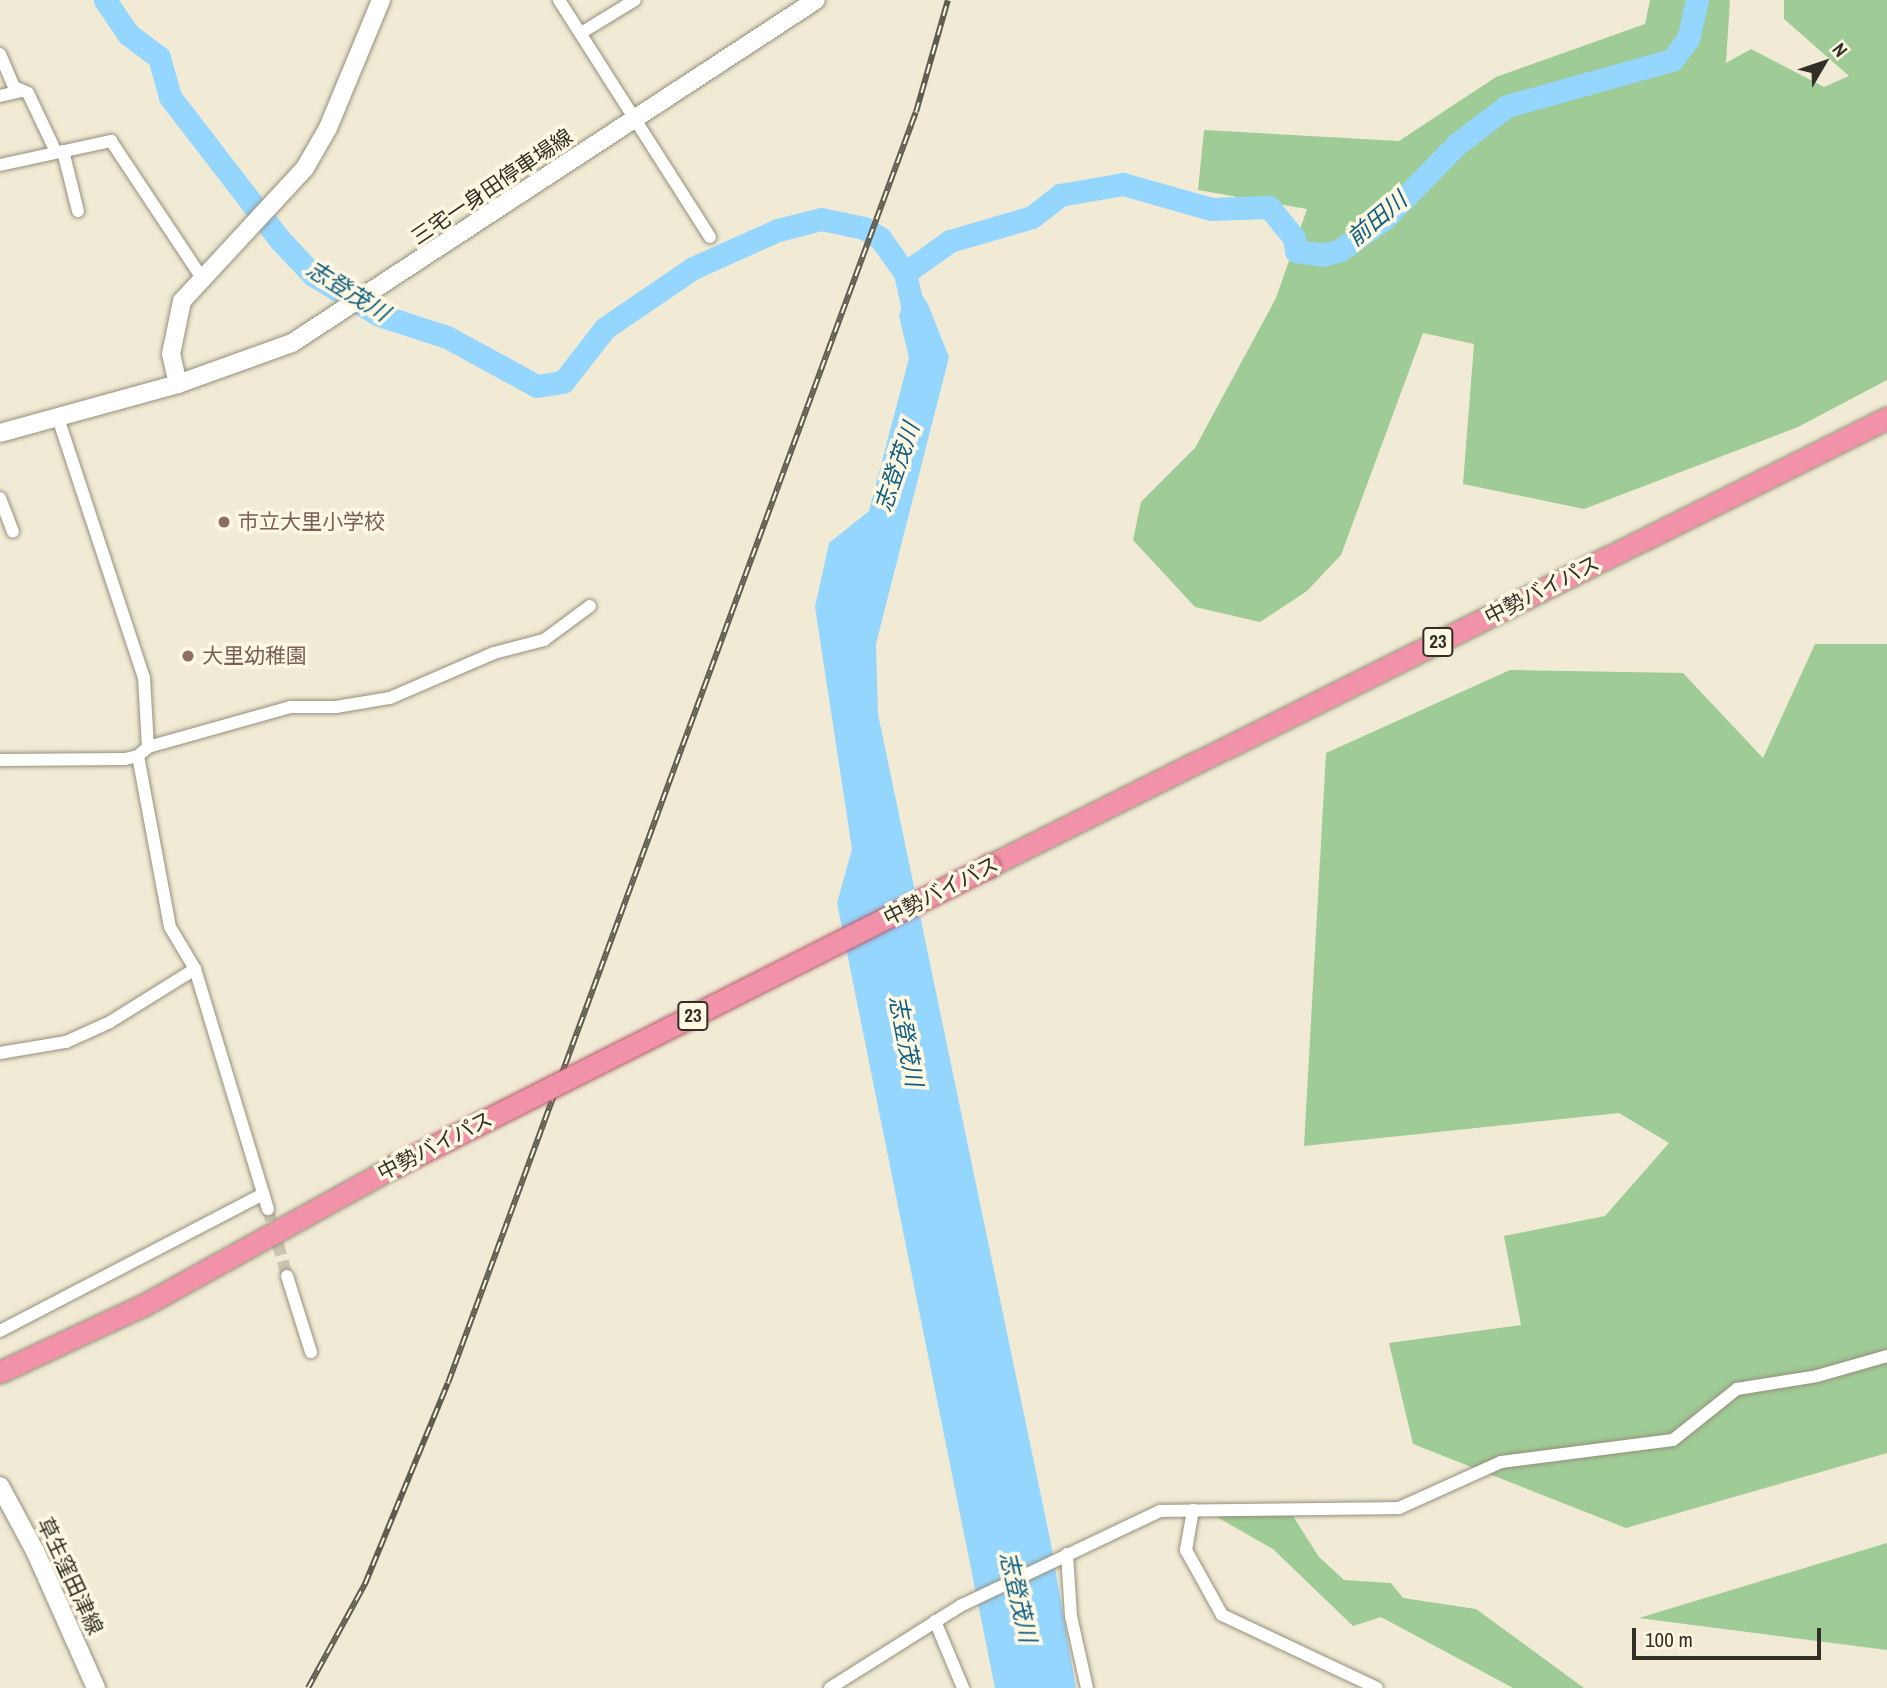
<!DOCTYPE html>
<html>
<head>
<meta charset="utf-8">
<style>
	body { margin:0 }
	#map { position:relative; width:1887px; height:1688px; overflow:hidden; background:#f1ebd5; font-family:"Archivo Narrow","Noto Sans JP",sans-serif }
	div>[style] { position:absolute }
	.forest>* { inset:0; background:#9fcb96 }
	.water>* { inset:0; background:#95d6ff }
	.river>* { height:23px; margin:-11.5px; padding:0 11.5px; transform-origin:11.5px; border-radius:11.5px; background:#95d6ff }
	.minor-tunnel>* { height:12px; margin-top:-6px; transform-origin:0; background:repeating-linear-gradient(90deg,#cbc5b2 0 12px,transparent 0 18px) }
	.roads { filter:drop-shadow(0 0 2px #95907b) drop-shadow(0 0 2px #95907b) }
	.minor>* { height:12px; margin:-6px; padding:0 6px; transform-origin:6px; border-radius:6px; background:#fff }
	.secondary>* { height:18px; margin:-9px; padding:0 9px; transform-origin:9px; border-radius:9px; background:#fff }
	.trunk>* { height:21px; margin:-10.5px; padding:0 10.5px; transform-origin:10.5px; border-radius:10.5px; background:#f292a8 }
	.rail>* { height:6px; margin-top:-3px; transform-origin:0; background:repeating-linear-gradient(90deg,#fef8e2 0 10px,#5f5c50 0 20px); box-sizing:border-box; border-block:2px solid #5f5c50 }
	.bridges { filter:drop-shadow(0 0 2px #ac5e6c) drop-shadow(0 0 2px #ac5e6c) }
	.trunk-bridge>* { height:21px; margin:-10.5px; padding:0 10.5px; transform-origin:10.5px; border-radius:10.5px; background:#f292a8 }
	.dots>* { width:19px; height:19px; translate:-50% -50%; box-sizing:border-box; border:4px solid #fef8e2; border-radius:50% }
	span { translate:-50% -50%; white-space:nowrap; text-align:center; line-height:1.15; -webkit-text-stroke:7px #fef8e2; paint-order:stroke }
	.shield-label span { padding:2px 5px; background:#fef8e2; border:2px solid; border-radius:5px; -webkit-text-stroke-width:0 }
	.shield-label { font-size:19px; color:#312f26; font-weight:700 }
	.street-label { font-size:21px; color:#312f26 }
	.education-label { font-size:21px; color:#785e54 }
	.left { translate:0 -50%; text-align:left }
	.water-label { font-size:23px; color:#0b5c83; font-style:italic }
	.north { position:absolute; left:1789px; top:28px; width:70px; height:70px; -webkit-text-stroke:5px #fef8e2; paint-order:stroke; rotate:51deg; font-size:19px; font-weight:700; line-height:28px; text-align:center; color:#312f26 }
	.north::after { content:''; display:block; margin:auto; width:24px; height:32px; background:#312f26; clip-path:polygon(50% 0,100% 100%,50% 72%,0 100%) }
	.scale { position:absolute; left:1632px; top:1628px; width:189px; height:32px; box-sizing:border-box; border:4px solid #312f26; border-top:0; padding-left:9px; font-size:21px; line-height:24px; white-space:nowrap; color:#312f26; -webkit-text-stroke:5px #fef8e2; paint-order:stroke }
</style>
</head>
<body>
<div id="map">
	<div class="forest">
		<div style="clip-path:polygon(1650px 0,1730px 0,1726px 63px,1751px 49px,1824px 87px,1849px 76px,1784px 19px,1784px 0,1887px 0,1887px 380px,1798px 427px,1584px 509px,1463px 484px,1474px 344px,1423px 333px,1341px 555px,1307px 591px,1260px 622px,1195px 607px,1133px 540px,1141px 502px,1195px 448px,1276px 298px,1307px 209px,1198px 190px,1204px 130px,1399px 141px,1496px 77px,1645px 24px)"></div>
		<div style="clip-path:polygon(1815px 644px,1887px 644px,1887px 1453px,1626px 1528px,1413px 1444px,1389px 1343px,1521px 1325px,1504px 1236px,1605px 1216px,1669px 1143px,1619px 1113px,1304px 1146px,1326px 753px,1510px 670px,1683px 673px,1763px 758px)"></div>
		<div style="clip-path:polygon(1215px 1516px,1293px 1516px,1319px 1557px,1344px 1580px,1391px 1583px,1403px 1598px,1476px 1609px,1584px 1688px,1513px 1688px,1381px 1617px,1353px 1626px,1273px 1549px)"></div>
		<div style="clip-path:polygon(1887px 1543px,1887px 1650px,1639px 1618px)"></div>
	</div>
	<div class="water">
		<div style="clip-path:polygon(910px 277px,928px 304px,949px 357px,876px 644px,878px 714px,1050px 1539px,1076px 1688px,995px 1688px,837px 903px,852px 849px,815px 607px,829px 543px,869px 511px,909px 358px,899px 316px)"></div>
	</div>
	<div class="river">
		<div style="left:105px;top:0;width:41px;rotate:55.9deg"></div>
		<div style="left:128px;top:34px;width:39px;rotate:37deg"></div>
		<div style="left:159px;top:57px;width:41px;rotate:74.6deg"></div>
		<div style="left:170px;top:97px;width:182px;rotate:52.4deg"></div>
		<div style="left:281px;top:241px;width:47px;rotate:46.7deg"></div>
		<div style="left:313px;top:275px;width:77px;rotate:31.2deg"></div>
		<div style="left:379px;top:315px;width:71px;rotate:17.9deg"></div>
		<div style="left:447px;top:337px;width:102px;rotate:28.6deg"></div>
		<div style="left:537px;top:386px;width:26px;rotate:-9deg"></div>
		<div style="left:563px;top:382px;width:68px;rotate:-52.1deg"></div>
		<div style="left:605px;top:328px;width:107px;rotate:-34.3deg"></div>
		<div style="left:693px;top:268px;width:93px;rotate:-24.1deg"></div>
		<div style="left:778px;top:230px;width:44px;rotate:-14.3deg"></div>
		<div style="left:821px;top:219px;width:44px;rotate:11.8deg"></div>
		<div style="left:864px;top:228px;width:19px;rotate:32deg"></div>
		<div style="left:880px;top:238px;width:43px;rotate:54.5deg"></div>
		<div style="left:905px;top:273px;width:42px;rotate:77.6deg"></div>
		<div style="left:905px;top:273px;width:55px;rotate:-35.4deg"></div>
		<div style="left:950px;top:241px;width:85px;rotate:-16.3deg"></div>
		<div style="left:1032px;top:217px;width:36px;rotate:-38deg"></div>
		<div style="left:1060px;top:195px;width:64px;rotate:-9.9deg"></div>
		<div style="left:1123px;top:184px;width:91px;rotate:15.9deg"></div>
		<div style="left:1211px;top:209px;width:58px;rotate:-2deg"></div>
		<div style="left:1269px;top:207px;width:40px;rotate:51deg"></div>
		<div style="left:1294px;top:238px;width:13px;rotate:81deg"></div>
		<div style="left:1296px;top:251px;width:27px;rotate:8deg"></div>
		<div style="left:1323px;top:255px;width:18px;rotate:-16deg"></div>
		<div style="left:1340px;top:250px;width:54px;rotate:-35.2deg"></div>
		<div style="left:1384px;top:219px;width:105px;rotate:-45.8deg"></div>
		<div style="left:1457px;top:144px;width:63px;rotate:-37.2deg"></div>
		<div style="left:1507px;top:106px;width:171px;rotate:-15.6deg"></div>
		<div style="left:1672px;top:60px;width:26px;rotate:-53deg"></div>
		<div style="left:1688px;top:39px;width:40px;rotate:-77deg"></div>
	</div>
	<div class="minor-tunnel">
		<div style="left:268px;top:1209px;width:70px;rotate:74.2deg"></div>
	</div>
	<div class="roads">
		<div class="minor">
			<div style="left:559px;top:0;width:281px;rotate:57.5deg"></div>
			<div style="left:581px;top:33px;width:63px;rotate:-31.4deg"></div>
			<div style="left:0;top:54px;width:36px;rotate:67deg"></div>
			<div style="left:14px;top:87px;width:15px;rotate:23deg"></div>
			<div style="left:28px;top:93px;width:65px;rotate:64.6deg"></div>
			<div style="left:0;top:96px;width:18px;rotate:-13deg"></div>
			<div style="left:63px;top:151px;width:62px;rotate:76deg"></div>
			<div style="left:0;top:165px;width:114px;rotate:-12.2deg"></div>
			<div style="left:111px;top:141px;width:164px;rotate:56.4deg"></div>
			<div style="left:57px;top:415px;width:277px;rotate:71.7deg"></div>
			<div style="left:144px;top:678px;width:69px;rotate:86.7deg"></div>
			<div style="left:0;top:498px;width:36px;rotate:69deg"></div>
			<div style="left:138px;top:756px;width:174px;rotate:79.4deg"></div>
			<div style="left:170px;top:927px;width:49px;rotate:59.2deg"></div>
			<div style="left:195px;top:969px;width:251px;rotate:73.1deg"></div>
			<div style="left:0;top:760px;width:125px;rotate:-0.5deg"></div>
			<div style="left:125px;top:759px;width:13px;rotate:-13deg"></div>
			<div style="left:138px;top:756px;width:13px;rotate:-42deg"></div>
			<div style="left:148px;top:747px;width:148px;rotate:-15.7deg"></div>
			<div style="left:290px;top:707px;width:46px"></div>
			<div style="left:336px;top:707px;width:55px;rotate:-9.5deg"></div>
			<div style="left:390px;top:698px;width:113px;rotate:-23.4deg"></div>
			<div style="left:494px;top:653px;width:52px;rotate:-14.6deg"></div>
			<div style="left:544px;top:640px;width:57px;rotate:-36.5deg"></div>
			<div style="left:0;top:1053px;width:67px;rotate:-9.5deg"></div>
			<div style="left:66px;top:1042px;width:48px;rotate:-24.4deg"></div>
			<div style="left:110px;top:1022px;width:100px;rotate:-31.9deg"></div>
			<div style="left:287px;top:1276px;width:80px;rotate:72.5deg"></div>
			<div style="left:0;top:1331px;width:297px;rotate:-27.5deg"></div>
			<div style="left:1193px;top:1510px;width:41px;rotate:99.9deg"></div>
			<div style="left:1186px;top:1550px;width:74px;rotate:61deg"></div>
			<div style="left:1222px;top:1615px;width:171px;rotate:25.2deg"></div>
			<div style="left:1067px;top:1554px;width:62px;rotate:86.3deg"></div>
			<div style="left:1071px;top:1616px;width:74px;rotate:77.5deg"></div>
			<div style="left:935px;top:1621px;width:73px;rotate:67.3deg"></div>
			<div style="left:830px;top:1688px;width:156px;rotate:-32.2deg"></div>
			<div style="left:962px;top:1605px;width:219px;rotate:-25.4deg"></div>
			<div style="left:1160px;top:1511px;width:239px;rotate:-0.7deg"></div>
			<div style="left:1399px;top:1508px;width:112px;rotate:-24.3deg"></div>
			<div style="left:1501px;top:1462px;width:173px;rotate:-7.3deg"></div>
			<div style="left:1673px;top:1440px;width:82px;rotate:-38.6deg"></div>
			<div style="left:1737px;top:1389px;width:81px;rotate:-9.2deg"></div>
			<div style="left:1817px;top:1376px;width:73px;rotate:-15.9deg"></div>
		</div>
		<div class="secondary">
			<div style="left:178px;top:384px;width:31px;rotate:-103deg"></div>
			<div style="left:171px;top:354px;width:54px;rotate:-78.3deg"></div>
			<div style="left:182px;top:301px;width:181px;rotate:-47.2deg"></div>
			<div style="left:305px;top:168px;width:46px;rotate:-60.1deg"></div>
			<div style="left:328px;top:128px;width:139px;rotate:-67.5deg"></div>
			<div style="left:0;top:433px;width:185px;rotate:-15.4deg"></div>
			<div style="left:178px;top:384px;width:121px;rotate:-19.8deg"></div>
			<div style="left:292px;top:343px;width:626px;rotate:-33.21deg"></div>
			<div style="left:0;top:1486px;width:74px;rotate:61.7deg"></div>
			<div style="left:35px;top:1551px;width:150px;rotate:66deg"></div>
		</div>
		<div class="trunk">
			<div style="left:989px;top:866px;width:1004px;rotate:-26.51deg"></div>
			<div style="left:0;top:1372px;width:159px;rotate:-25deg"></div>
			<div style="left:144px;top:1305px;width:289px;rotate:-29deg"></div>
		</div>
	</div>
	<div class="rail">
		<div style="left:308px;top:1688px;width:119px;rotate:-61.3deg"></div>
		<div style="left:365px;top:1584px;width:217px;rotate:-67.6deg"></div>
		<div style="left:448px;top:1383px;width:1354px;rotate:-69.79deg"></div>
		<div style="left:916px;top:112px;width:116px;rotate:-74.1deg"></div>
	</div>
	<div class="bridges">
		<div class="trunk-bridge">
			<div style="left:397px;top:1165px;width:663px;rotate:-26.8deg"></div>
		</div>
	</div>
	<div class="dots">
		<div style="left:224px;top:522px;background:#8d6e63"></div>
		<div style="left:188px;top:656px;background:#8d6e63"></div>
	</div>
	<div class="shield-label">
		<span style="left:1438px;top:642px">23</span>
		<span style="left:693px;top:1016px">23</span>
	</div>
	<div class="street-label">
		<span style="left:492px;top:187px;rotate:-34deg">三宅一身田停車場線</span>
		<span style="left:1542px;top:590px;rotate:-27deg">中勢バイパス</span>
		<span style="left:941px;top:891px;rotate:-27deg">中勢バイパス</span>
		<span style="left:435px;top:1146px;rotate:-27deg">中勢バイパス</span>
		<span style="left:70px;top:1576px;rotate:65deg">草生窪田津線</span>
	</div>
	<div class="education-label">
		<span class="left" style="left:238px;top:522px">市立大里小学校</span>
		<span class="left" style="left:202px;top:656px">大里幼稚園</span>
	</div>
	<div class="water-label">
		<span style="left:1377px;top:219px;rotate:-40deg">前田川</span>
		<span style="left:348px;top:291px;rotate:32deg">志登茂川</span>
		<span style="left:897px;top:467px;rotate:-71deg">志登茂川</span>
		<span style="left:906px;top:1041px;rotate:79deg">志登茂川</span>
		<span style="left:1018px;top:1597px;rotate:77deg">志登茂川</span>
	</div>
	<div class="north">N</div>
	<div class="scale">100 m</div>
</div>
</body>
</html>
